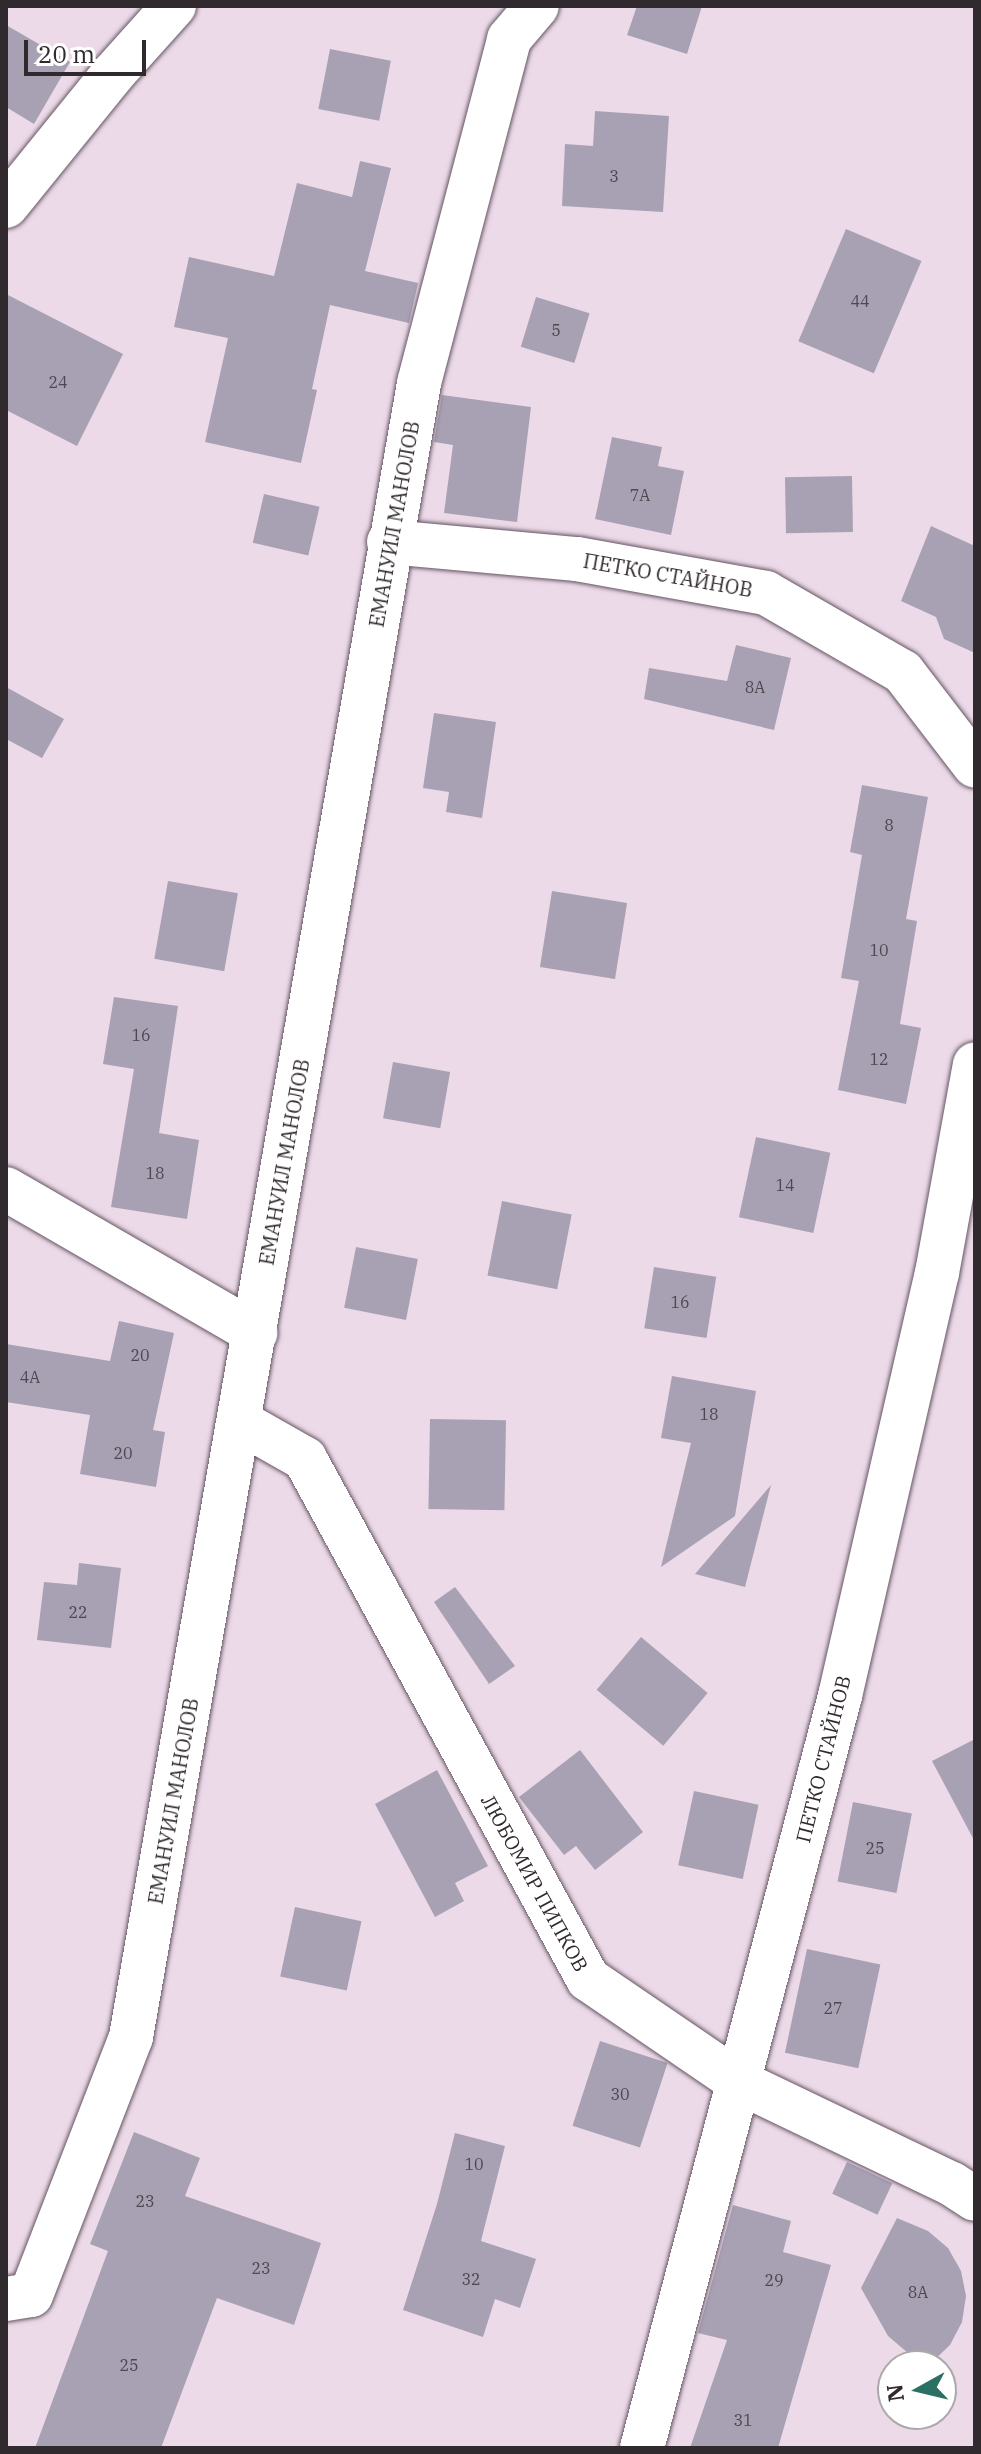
<!DOCTYPE html>
<html>
<head>
<meta charset="utf-8">
<style>
	body { margin:0 }
	#map { position:relative; width:981px; height:2454px; overflow:hidden; background:#ecdae9; font-family:"IBM Plex Serif",serif }
	div>[style] { position:absolute }
	.building>* { inset:0; background:#a8a1b4; transform-origin:0 0 }
	.roads { filter:drop-shadow(0 0 2px #655562) drop-shadow(0 0 2px #655562) }
	.minor>* { height:44px; margin:-22px; padding:0 22px; transform-origin:22px; border-radius:22px; background:#fff }
	span { translate:-50% -50%; white-space:nowrap; text-align:center; line-height:1.15; -webkit-text-stroke:8px #fff; paint-order:stroke }
	.number-label { font-size:16px; color:#4e4750 }
	.number-label span { -webkit-text-stroke-width:0 }
	.street-label { font-size:20px; color:#30292e }
	.frame { position:absolute; inset:0; border:8px solid #30292e; pointer-events:none }
	.north { position:absolute; left:877px; top:2350px; width:80px; height:80px; box-sizing:border-box; background:#fff; border:2px solid #aca9ab; border-radius:50%; rotate:262deg; font-size:22px; font-weight:700; line-height:32px; text-align:center; color:#30292e }
	.north::after { content:''; display:block; margin:auto; width:28px; height:36px; background:#2c7064; clip-path:polygon(50% 0,100% 100%,50% 72%,0 100%) }
	.scale { position:absolute; left:24px; top:40px; width:122px; height:36px; box-sizing:border-box; border:4px solid #30292e; border-top:0; padding-left:10px; font-size:24px; line-height:28px; white-space:nowrap; color:#30292e; -webkit-text-stroke:6px #fff; paint-order:stroke }
</style>
</head>
<body>
<div id="map">
	<div class="building">
		<div style="clip-path:polygon(637px 6px,702px 6px,687px 54px,627px 35px)"></div>
		<div style="clip-path:polygon(6px 25px,70px 62px,34px 124px,6px 107px)"></div>
		<div style="left:330px;top:49px;width:62px;height:61px;rotate:11deg"></div>
		<div style="clip-path:polygon(595px 111px,669px 116px,663px 212px,562px 206px,565px 144px,593px 146px)"></div>
		<div style="clip-path:polygon(360px 161px,391px 168px,365px 271px,418px 283px,409px 323px,330px 305px,312px 389px,317px 390px,301px 463px,205px 442px,228px 338px,174px 327px,189px 257px,274px 276px,297px 183px,352px 197px)"></div>
		<div style="left:846px;top:229px;width:82px;height:122px;rotate:23deg"></div>
		<div style="clip-path:polygon(6px 294px,123px 354px,77px 446px,6px 410px)"></div>
		<div style="left:536px;top:297px;width:56px;height:52px;rotate:17deg"></div>
		<div style="clip-path:polygon(442px 395px,531px 407px,517px 522px,444px 513px,453px 445px,434px 442px)"></div>
		<div style="clip-path:polygon(612px 437px,662px 447px,658px 466px,684px 471px,671px 535px,595px 519px)"></div>
		<div style="left:852px;top:476px;width:56px;height:67px;rotate:89deg"></div>
		<div style="left:264px;top:494px;width:57px;height:50px;rotate:13deg"></div>
		<div style="clip-path:polygon(931px 526px,975px 546px,975px 653px,944px 639px,936px 617px,901px 601px)"></div>
		<div style="clip-path:polygon(736px 645px,791px 658px,774px 730px,644px 699px,649px 668px,727px 681px)"></div>
		<div style="clip-path:polygon(6px 687px,64px 719px,42px 758px,6px 739px)"></div>
		<div style="clip-path:polygon(434px 713px,496px 722px,482px 818px,446px 812px,449px 792px,423px 788px)"></div>
		<div style="clip-path:polygon(862px 785px,928px 797px,906px 919px,917px 921px,900px 1024px,921px 1028px,906px 1104px,838px 1090px,859px 981px,841px 978px,862px 855px,850px 852px)"></div>
		<div style="left:168px;top:881px;width:71px;height:79px;rotate:10deg"></div>
		<div style="left:552px;top:891px;width:76px;height:77px;rotate:9deg"></div>
		<div style="clip-path:polygon(114px 997px,178px 1006px,159px 1133px,199px 1140px,187px 1219px,111px 1207px,134px 1069px,103px 1064px)"></div>
		<div style="left:393px;top:1062px;width:58px;height:57px;rotate:10deg"></div>
		<div style="left:756px;top:1137px;width:76px;height:82px;rotate:12deg"></div>
		<div style="left:502px;top:1201px;width:71px;height:76px;rotate:11deg"></div>
		<div style="left:356px;top:1247px;width:63px;height:62px;rotate:11deg"></div>
		<div style="left:654px;top:1267px;width:63px;height:62px;rotate:9deg"></div>
		<div style="clip-path:polygon(119px 1321px,174px 1333px,153px 1430px,165px 1432px,156px 1487px,80px 1474px,90px 1415px,6px 1402px,6px 1344px,110px 1361px)"></div>
		<div style="clip-path:polygon(672px 1376px,756px 1391px,735px 1516px,661px 1567px,691px 1443px,661px 1438px)"></div>
		<div style="left:430px;top:1419px;width:76px;height:90px;rotate:1deg"></div>
		<div style="clip-path:polygon(771px 1485px,745px 1587px,695px 1574px)"></div>
		<div style="clip-path:polygon(79px 1563px,121px 1568px,111px 1648px,37px 1640px,44px 1582px,77px 1585px)"></div>
		<div style="clip-path:polygon(455px 1587px,515px 1666px,489px 1684px,434px 1602px)"></div>
		<div style="left:641px;top:1637px;width:87px;height:69px;rotate:40deg"></div>
		<div style="clip-path:polygon(975px 1739px,975px 1842px,932px 1761px)"></div>
		<div style="clip-path:polygon(580px 1750px,643px 1832px,595px 1870px,576px 1846px,564px 1855px,519px 1797px)"></div>
		<div style="clip-path:polygon(437px 1770px,488px 1866px,455px 1883px,464px 1901px,435px 1917px,375px 1804px)"></div>
		<div style="left:694px;top:1791px;width:66px;height:76px;rotate:12deg"></div>
		<div style="left:853px;top:1802px;width:60px;height:81px;rotate:11deg"></div>
		<div style="left:295px;top:1907px;width:68px;height:71px;rotate:12deg"></div>
		<div style="left:807px;top:1949px;width:75px;height:106px;rotate:12deg"></div>
		<div style="left:600px;top:2041px;width:71px;height:89px;rotate:18deg"></div>
		<div style="clip-path:polygon(134px 2132px,200px 2158px,185px 2196px,321px 2243px,294px 2325px,217px 2298px,161px 2448px,35px 2448px,108px 2251px,90px 2244px)"></div>
		<div style="clip-path:polygon(455px 2133px,505px 2146px,481px 2241px,536px 2259px,520px 2308px,495px 2299px,483px 2337px,403px 2310px,437px 2204px)"></div>
		<div style="left:847px;top:2162px;width:50px;height:35px;rotate:25deg"></div>
		<div style="clip-path:polygon(733px 2205px,791px 2221px,783px 2252px,831px 2265px,778px 2448px,690px 2448px,727px 2340px,698px 2333px)"></div>
		<div style="clip-path:polygon(897px 2218px,928px 2231px,948px 2248px,961px 2271px,966px 2296px,962px 2322px,950px 2345px,931px 2363px,908px 2353px,888px 2336px,861px 2288px)"></div>
	</div>
	<div class="roads">
		<div class="minor">
			<div style="left:6px;top:206px;width:169px;rotate:-51deg"></div>
			<div style="left:112px;top:75px;width:93px;rotate:-48.1deg"></div>
			<div style="left:389px;top:542px;width:189px;rotate:5.2deg"></div>
			<div style="left:577px;top:559px;width:192px;rotate:10.2deg"></div>
			<div style="left:766px;top:593px;width:158px;rotate:30deg"></div>
			<div style="left:903px;top:672px;width:118px;rotate:52.5deg"></div>
			<div style="left:6px;top:1189px;width:288px;rotate:30deg"></div>
			<div style="left:240px;top:1422px;width:75px;rotate:29.6deg"></div>
			<div style="left:305px;top:1459px;width:592px;rotate:61.44deg"></div>
			<div style="left:588px;top:1979px;width:183px;rotate:34.3deg"></div>
			<div style="left:739px;top:2082px;width:236px;rotate:25.6deg"></div>
			<div style="left:952px;top:2184px;width:27px;rotate:33deg"></div>
			<div style="left:6px;top:2299px;width:25px;rotate:-9deg"></div>
			<div style="left:31px;top:2295px;width:277px;rotate:-68.8deg"></div>
			<div style="left:131px;top:2037px;width:1679px;rotate:-80.12deg"></div>
			<div style="left:419px;top:383px;width:356px;rotate:-75.3deg"></div>
			<div style="left:509px;top:39px;width:43px;rotate:-49.7deg"></div>
			<div style="left:642px;top:2448px;width:778px;rotate:-75.25deg"></div>
			<div style="left:840px;top:1696px;width:434px;rotate:-77.1deg"></div>
			<div style="left:937px;top:1273px;width:212px;rotate:-79.7deg"></div>
		</div>
	</div>
	<div class="number-label">
		<span style="left:614px;top:176px">3</span>
		<span style="left:860px;top:301px">44</span>
		<span style="left:556px;top:330px">5</span>
		<span style="left:58px;top:382px">24</span>
		<span style="left:640px;top:495px">7A</span>
		<span style="left:755px;top:687px">8А</span>
		<span style="left:889px;top:825px">8</span>
		<span style="left:879px;top:950px">10</span>
		<span style="left:141px;top:1035px">16</span>
		<span style="left:879px;top:1059px">12</span>
		<span style="left:155px;top:1173px">18</span>
		<span style="left:785px;top:1185px">14</span>
		<span style="left:680px;top:1302px">16</span>
		<span style="left:140px;top:1355px">20</span>
		<span style="left:30px;top:1377px">4А</span>
		<span style="left:709px;top:1414px">18</span>
		<span style="left:123px;top:1453px">20</span>
		<span style="left:78px;top:1612px">22</span>
		<span style="left:875px;top:1848px">25</span>
		<span style="left:833px;top:2008px">27</span>
		<span style="left:620px;top:2094px">30</span>
		<span style="left:474px;top:2164px">10</span>
		<span style="left:145px;top:2201px">23</span>
		<span style="left:261px;top:2268px">23</span>
		<span style="left:471px;top:2279px">32</span>
		<span style="left:774px;top:2280px">29</span>
		<span style="left:918px;top:2292px">8А</span>
		<span style="left:129px;top:2365px">25</span>
		<span style="left:743px;top:2420px">31</span>
	</div>
	<div class="street-label">
		<span style="left:394px;top:524px;rotate:-80deg">ЕМАНУИЛ МАНОЛОВ</span>
		<span style="left:668px;top:575px;rotate:10deg">ПЕТКО СТАЙНОВ</span>
		<span style="left:284px;top:1162px;rotate:-80deg">ЕМАНУИЛ МАНОЛОВ</span>
		<span style="left:823px;top:1759px;rotate:-76deg">ПЕТКО СТАЙНОВ</span>
		<span style="left:173px;top:1801px;rotate:-80deg">ЕМАНУИЛ МАНОЛОВ</span>
		<span style="left:535px;top:1883px;rotate:61deg">ЛЮБОМИР ПИПКОВ</span>
	</div>
	<div class="frame"></div>
	<div class="north">N</div>
	<div class="scale">20 m</div>
</div>
</body>
</html>
